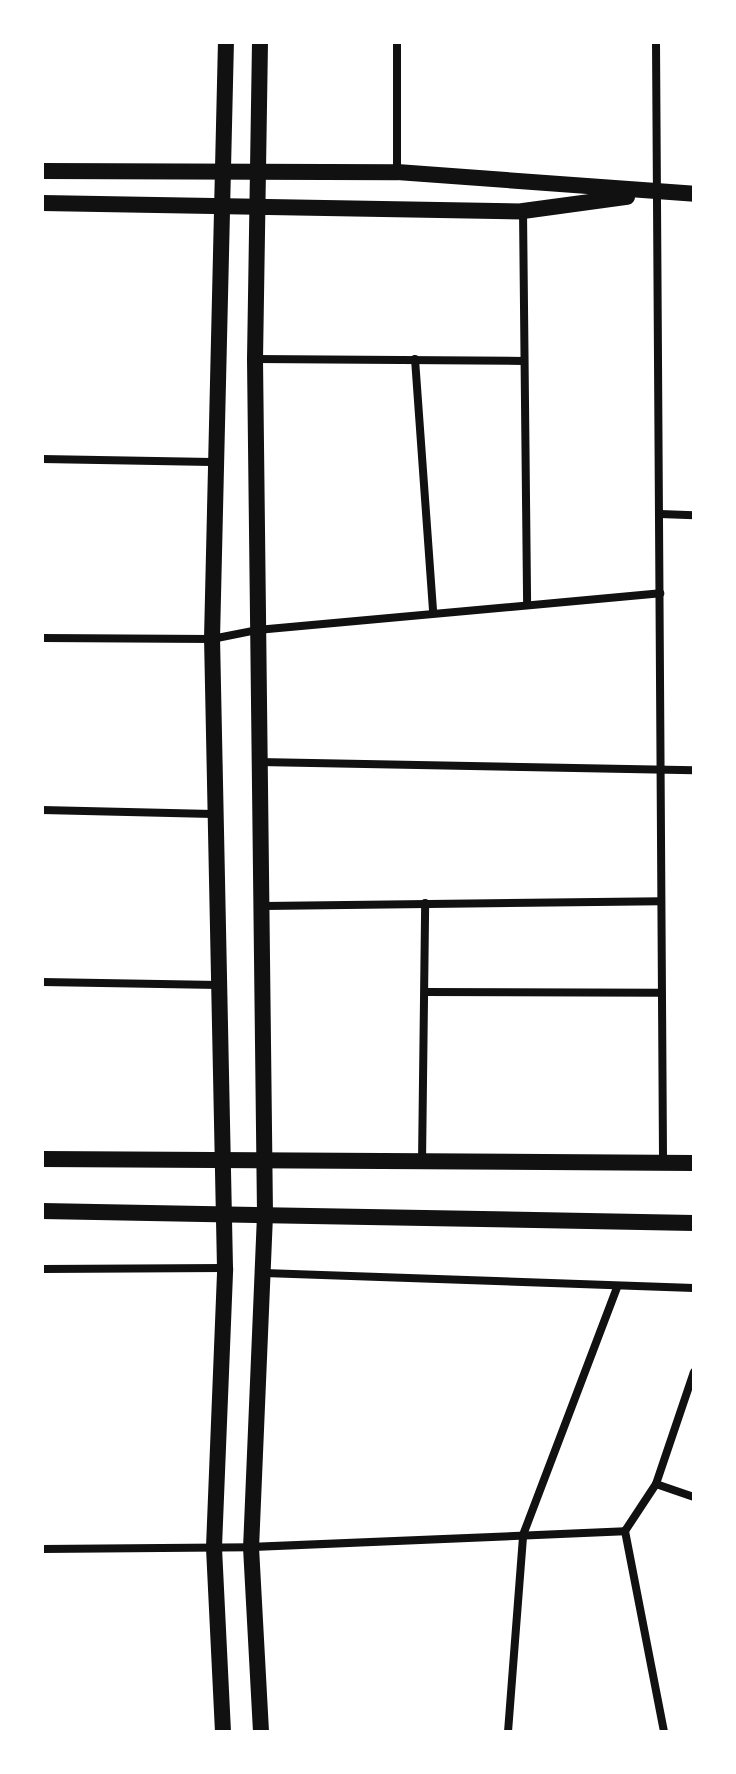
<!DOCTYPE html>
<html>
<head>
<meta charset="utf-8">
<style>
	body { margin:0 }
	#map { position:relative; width:736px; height:1774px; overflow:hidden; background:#fff; font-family:"Source Sans 3",sans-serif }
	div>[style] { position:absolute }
	.minor>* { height:8px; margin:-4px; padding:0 4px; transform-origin:4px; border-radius:4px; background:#111 }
	.secondary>* { height:16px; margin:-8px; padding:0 8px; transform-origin:8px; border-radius:8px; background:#111 }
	span { translate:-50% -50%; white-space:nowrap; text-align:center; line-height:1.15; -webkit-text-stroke:8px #fff; paint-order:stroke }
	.frame { position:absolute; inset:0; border:44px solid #fff; pointer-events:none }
</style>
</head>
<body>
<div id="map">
	<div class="minor">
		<div style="left:656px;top:42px;width:1121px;rotate:89.64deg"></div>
		<div style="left:397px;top:172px;width:130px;rotate:-90deg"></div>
		<div style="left:523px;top:211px;width:394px;rotate:89.4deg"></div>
		<div style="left:255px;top:359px;width:269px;rotate:0.4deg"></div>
		<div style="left:415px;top:359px;width:254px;rotate:85.9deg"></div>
		<div style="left:42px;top:459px;width:170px;rotate:1deg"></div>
		<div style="left:660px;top:514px;width:34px;rotate:2deg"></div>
		<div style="left:42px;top:638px;width:170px;rotate:0.3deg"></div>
		<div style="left:212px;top:639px;width:46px;rotate:-11.3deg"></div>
		<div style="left:257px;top:630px;width:405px;rotate:-5.2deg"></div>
		<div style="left:259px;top:762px;width:435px;rotate:1.1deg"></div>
		<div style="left:42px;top:810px;width:171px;rotate:1.3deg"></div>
		<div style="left:264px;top:906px;width:397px;rotate:-0.7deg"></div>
		<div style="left:42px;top:982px;width:177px;rotate:1deg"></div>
		<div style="left:425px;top:992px;width:236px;rotate:0.2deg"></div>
		<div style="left:422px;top:1163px;width:260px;rotate:-89.3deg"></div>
		<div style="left:42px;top:1269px;width:182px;rotate:-0.3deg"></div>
		<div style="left:264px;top:1273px;width:430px;rotate:2deg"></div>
		<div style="left:656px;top:1484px;width:118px;rotate:-71.3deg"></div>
		<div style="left:625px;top:1531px;width:205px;rotate:79deg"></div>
		<div style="left:42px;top:1549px;width:209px;rotate:-0.5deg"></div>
		<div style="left:251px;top:1547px;width:374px;rotate:-2.4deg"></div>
		<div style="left:625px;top:1531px;width:56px;rotate:-56.6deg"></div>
		<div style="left:656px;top:1484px;width:40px;rotate:18.9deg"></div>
		<div style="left:508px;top:1732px;width:198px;rotate:-85.6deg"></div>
		<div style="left:523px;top:1535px;width:265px;rotate:-69.2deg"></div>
	</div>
	<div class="secondary">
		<div style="left:260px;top:42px;width:317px;rotate:90.9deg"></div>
		<div style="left:255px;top:359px;width:856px;rotate:89.33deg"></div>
		<div style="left:265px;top:1215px;width:332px;rotate:92.4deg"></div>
		<div style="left:251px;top:1547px;width:185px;rotate:86.9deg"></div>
		<div style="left:42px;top:171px;width:355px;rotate:0.2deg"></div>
		<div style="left:397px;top:172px;width:298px;rotate:4.2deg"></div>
		<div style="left:42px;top:203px;width:481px;rotate:1deg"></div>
		<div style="left:523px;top:211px;width:105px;rotate:-7.7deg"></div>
		<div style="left:42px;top:1159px;width:652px;rotate:0.35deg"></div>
		<div style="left:42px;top:1211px;width:652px;rotate:1.05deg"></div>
		<div style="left:223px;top:1732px;width:185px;rotate:-92.8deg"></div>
		<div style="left:214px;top:1547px;width:279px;rotate:-87.7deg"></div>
		<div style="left:225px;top:1268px;width:629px;rotate:-91.18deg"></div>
		<div style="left:212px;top:639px;width:597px;rotate:-88.66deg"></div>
	</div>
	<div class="frame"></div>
</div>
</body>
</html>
